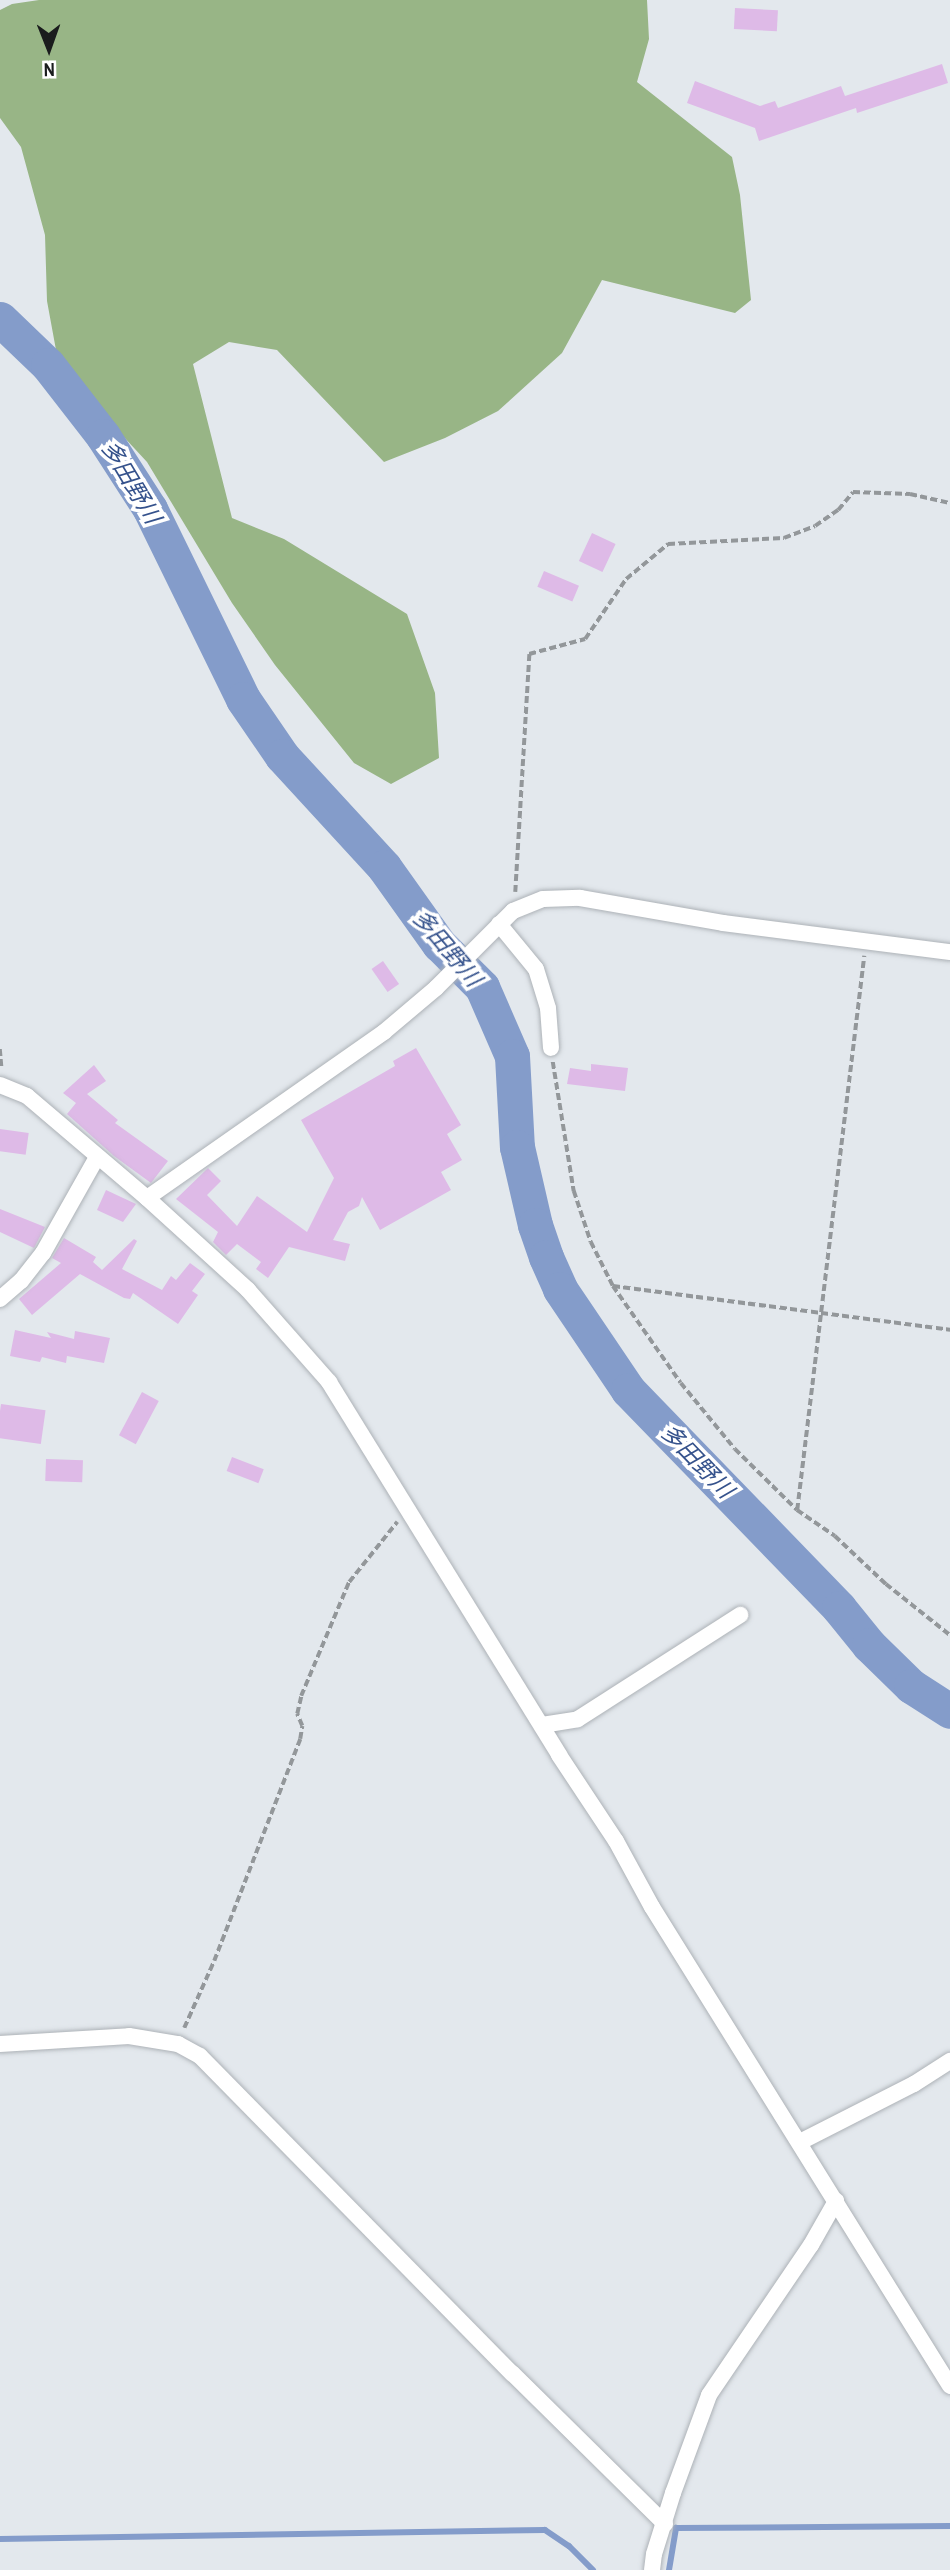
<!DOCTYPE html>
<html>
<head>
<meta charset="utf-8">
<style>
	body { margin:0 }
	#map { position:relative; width:950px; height:2570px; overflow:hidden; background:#e3e8ed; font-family:"Archivo Narrow","Noto Sans JP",sans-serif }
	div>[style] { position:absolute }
	.forest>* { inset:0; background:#98b586 }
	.stream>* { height:6px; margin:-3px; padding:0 3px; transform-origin:3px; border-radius:3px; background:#849cca }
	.river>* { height:35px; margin:-17.5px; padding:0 17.5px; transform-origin:17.5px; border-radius:17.5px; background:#849cca }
	.building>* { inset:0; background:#debae7; transform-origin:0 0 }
	.path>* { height:3.5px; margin-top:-1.75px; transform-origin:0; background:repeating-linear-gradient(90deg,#93979a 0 7px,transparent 0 10.5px) }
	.roads { filter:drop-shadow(0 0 2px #adb2b7) drop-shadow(0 0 2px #adb2b7) }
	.street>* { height:16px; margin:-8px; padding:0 8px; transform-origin:8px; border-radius:8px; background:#fff }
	span { translate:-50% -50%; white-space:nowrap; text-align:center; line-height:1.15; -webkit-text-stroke:7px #fff; paint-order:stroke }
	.water-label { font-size:23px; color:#35528c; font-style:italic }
	.north { position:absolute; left:14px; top:14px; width:70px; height:70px; -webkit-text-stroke:5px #fff; paint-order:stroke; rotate:179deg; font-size:19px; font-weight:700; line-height:28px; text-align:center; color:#1a1c1d }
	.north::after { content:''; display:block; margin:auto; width:24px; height:32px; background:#1a1c1d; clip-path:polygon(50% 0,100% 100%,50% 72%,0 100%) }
</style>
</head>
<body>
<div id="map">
	<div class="forest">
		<div style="clip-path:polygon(39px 0,647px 0,649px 39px,637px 82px,732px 157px,740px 195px,751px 300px,735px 313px,602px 280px,562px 353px,498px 411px,445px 438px,384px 462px,277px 350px,229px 342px,193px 364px,232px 518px,284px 539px,407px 614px,435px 693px,439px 758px,391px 784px,354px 763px,275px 665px,232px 603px,147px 462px,84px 394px,56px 350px,47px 301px,45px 235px,21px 147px,0 118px,0 10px,12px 4px)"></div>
	</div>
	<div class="stream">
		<div style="left:0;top:2539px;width:545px;rotate:-0.95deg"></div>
		<div style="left:545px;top:2530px;width:29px;rotate:34deg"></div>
		<div style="left:569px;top:2546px;width:34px;rotate:45deg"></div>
		<div style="left:669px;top:2570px;width:43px;rotate:-80.5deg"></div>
		<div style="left:676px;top:2528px;width:274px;rotate:-0.4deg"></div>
	</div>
	<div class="river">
		<div style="left:0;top:319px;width:66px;rotate:43.8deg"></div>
		<div style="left:48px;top:365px;width:90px;rotate:52.2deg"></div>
		<div style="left:103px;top:436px;width:87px;rotate:57.2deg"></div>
		<div style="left:150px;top:509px;width:212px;rotate:63.9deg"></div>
		<div style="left:243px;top:699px;width:69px;rotate:55.6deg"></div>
		<div style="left:282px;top:756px;width:151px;rotate:47.4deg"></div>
		<div style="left:384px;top:867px;width:95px;rotate:54.5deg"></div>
		<div style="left:439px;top:944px;width:61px;rotate:45deg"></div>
		<div style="left:482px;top:987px;width:75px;rotate:66.5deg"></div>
		<div style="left:512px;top:1056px;width:91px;rotate:86.9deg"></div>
		<div style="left:517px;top:1147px;width:80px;rotate:77deg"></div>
		<div style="left:535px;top:1225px;width:34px;rotate:71deg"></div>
		<div style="left:546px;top:1257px;width:35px;rotate:66deg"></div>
		<div style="left:560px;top:1289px;width:122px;rotate:56deg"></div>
		<div style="left:628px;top:1390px;width:303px;rotate:45.9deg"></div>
		<div style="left:839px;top:1608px;width:48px;rotate:51deg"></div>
		<div style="left:869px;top:1645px;width:59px;rotate:44.3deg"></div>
		<div style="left:911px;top:1686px;width:46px;rotate:32.7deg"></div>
	</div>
	<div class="building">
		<div style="left:735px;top:8px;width:43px;height:21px;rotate:3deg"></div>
		<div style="clip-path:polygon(942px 64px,948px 83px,857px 113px,856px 108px,759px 141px,755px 128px,687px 103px,695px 81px,760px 106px,775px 101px,778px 108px,841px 86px,845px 96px)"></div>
		<div style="left:592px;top:533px;width:26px;height:31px;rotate:25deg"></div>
		<div style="left:544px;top:571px;width:38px;height:17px;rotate:23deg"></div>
		<div style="left:383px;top:961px;width:28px;height:14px;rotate:55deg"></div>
		<div style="clip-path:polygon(416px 1048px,461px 1125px,447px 1134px,462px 1160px,441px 1172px,451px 1190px,380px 1230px,362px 1197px,359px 1206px,348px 1212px,333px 1240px,350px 1244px,345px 1261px,289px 1247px,268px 1278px,256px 1269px,261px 1262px,237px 1244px,226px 1255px,213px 1242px,218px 1232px,176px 1199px,208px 1168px,221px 1181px,207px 1195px,237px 1226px,257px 1196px,307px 1232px,334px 1178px,301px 1120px,395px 1066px,393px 1061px)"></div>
		<div style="clip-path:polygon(591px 1064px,628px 1068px,625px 1091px,567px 1084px,570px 1068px,591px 1071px)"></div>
		<div style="clip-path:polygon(94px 1065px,106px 1081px,87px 1094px,118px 1120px,115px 1123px,168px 1161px,151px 1183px,114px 1156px,67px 1114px,76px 1103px,63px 1093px)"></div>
		<div style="left:0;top:1129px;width:29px;height:22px;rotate:8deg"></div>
		<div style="clip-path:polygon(106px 1190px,136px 1204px,123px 1222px,97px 1210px)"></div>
		<div style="clip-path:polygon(0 1209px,45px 1227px,34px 1248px,0 1232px)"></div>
		<div style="clip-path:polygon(64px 1238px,96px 1257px,93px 1262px,102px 1270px,134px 1239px,137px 1241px,122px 1269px,162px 1290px,171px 1276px,176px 1280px,190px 1263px,205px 1274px,192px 1291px,198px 1295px,178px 1324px,133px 1293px,130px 1299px,124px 1298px,80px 1274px,32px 1315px,19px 1299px,61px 1263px,52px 1258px)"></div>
		<div style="clip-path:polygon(15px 1330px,51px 1338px,47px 1332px,74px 1339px,75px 1331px,110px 1338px,104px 1363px,67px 1356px,66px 1363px,42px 1357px,40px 1362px,10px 1356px)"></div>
		<div style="left:142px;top:1392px;width:19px;height:49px;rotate:28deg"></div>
		<div style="left:1px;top:1404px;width:45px;height:34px;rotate:8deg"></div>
		<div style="left:232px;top:1457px;width:34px;height:15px;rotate:21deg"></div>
		<div style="left:46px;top:1459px;width:37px;height:22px;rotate:2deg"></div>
	</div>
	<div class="path">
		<div style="left:515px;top:892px;width:238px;rotate:-86.6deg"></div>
		<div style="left:529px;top:654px;width:58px;rotate:-15deg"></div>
		<div style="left:585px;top:639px;width:73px;rotate:-55.7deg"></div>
		<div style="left:626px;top:579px;width:55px;rotate:-39.8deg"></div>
		<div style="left:668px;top:544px;width:116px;rotate:-3deg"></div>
		<div style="left:784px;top:538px;width:33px;rotate:-21deg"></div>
		<div style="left:815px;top:526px;width:28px;rotate:-35deg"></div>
		<div style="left:838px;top:510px;width:23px;rotate:-50deg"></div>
		<div style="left:853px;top:492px;width:57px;rotate:2deg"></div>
		<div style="left:910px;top:494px;width:41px;rotate:12.7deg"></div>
		<div style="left:0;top:1049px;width:21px;rotate:85deg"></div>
		<div style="left:553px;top:1062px;width:131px;rotate:80.8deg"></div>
		<div style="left:574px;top:1191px;width:54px;rotate:71.6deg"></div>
		<div style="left:591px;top:1242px;width:49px;rotate:63.4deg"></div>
		<div style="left:613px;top:1286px;width:118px;rotate:55deg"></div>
		<div style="left:681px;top:1383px;width:85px;rotate:50.7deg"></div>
		<div style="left:735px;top:1449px;width:87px;rotate:44.5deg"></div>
		<div style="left:797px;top:1510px;width:46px;rotate:34.4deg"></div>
		<div style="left:835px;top:1536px;width:70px;rotate:43.3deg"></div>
		<div style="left:886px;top:1584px;width:82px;rotate:38.6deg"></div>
		<div style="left:613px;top:1286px;width:340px;rotate:7.4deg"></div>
		<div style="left:797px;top:1510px;width:558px;rotate:-83.1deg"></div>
		<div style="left:184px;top:2028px;width:73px;rotate:-65.9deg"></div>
		<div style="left:214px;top:1961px;width:238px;rotate:-68.8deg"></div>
		<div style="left:300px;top:1739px;width:13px;rotate:-81deg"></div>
		<div style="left:302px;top:1726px;width:13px;rotate:-113deg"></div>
		<div style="left:297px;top:1714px;width:18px;rotate:-77deg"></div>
		<div style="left:301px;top:1696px;width:124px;rotate:-67.2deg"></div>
		<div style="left:349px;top:1582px;width:77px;rotate:-51.3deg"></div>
	</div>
	<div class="roads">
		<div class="street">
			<div style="left:499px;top:924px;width:58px;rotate:50.6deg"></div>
			<div style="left:536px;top:969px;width:41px;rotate:72.9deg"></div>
			<div style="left:548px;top:1008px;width:40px;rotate:85.7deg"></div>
			<div style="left:0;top:1085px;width:29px;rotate:22deg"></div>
			<div style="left:27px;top:1096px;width:157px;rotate:40.4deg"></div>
			<div style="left:147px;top:1198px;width:137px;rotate:42.3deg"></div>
			<div style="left:248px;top:1290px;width:123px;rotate:48.6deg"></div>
			<div style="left:329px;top:1382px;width:438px;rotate:58.3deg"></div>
			<div style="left:559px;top:1755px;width:103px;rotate:56.5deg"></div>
			<div style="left:616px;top:1841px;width:75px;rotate:61.4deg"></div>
			<div style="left:652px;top:1907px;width:564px;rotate:58.11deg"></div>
			<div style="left:147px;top:1198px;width:289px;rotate:-35deg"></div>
			<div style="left:384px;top:1032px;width:68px;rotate:-40.2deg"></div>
			<div style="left:436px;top:988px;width:109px;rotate:-45deg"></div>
			<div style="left:513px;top:911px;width:32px;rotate:-22deg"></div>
			<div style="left:543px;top:899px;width:37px;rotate:-2deg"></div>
			<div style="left:580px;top:898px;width:145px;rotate:9.9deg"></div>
			<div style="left:723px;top:923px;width:229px;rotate:7.3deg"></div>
			<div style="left:0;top:1299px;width:28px;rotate:-41deg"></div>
			<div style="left:21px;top:1281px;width:36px;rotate:-52deg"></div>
			<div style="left:43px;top:1253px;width:110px;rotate:-60.6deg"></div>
			<div style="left:542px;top:1725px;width:36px;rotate:-9deg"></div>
			<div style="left:578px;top:1719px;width:193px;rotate:-32.7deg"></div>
			<div style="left:0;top:2044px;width:129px;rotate:-3.5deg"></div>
			<div style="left:129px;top:2036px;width:50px;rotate:9.3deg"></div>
			<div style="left:178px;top:2044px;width:25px;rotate:29deg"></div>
			<div style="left:200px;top:2056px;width:445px;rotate:45.5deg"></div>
			<div style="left:512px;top:2373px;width:215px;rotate:44.6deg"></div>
			<div style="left:800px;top:2142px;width:128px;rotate:-27deg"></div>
			<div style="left:914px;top:2084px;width:43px;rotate:-32.6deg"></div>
			<div style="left:652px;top:2570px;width:16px;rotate:-83deg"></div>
			<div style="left:654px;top:2554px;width:64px;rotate:-72.7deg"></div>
			<div style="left:673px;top:2493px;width:104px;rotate:-69.8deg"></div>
			<div style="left:709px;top:2395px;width:181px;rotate:-55.8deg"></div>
			<div style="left:811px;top:2245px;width:51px;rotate:-60.4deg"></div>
		</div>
	</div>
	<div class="water-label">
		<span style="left:131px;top:482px;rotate:59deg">多田野川</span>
		<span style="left:447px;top:948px;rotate:50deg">多田野川</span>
		<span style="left:697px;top:1461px;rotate:46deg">多田野川</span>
	</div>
	<div class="north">N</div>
</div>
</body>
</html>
